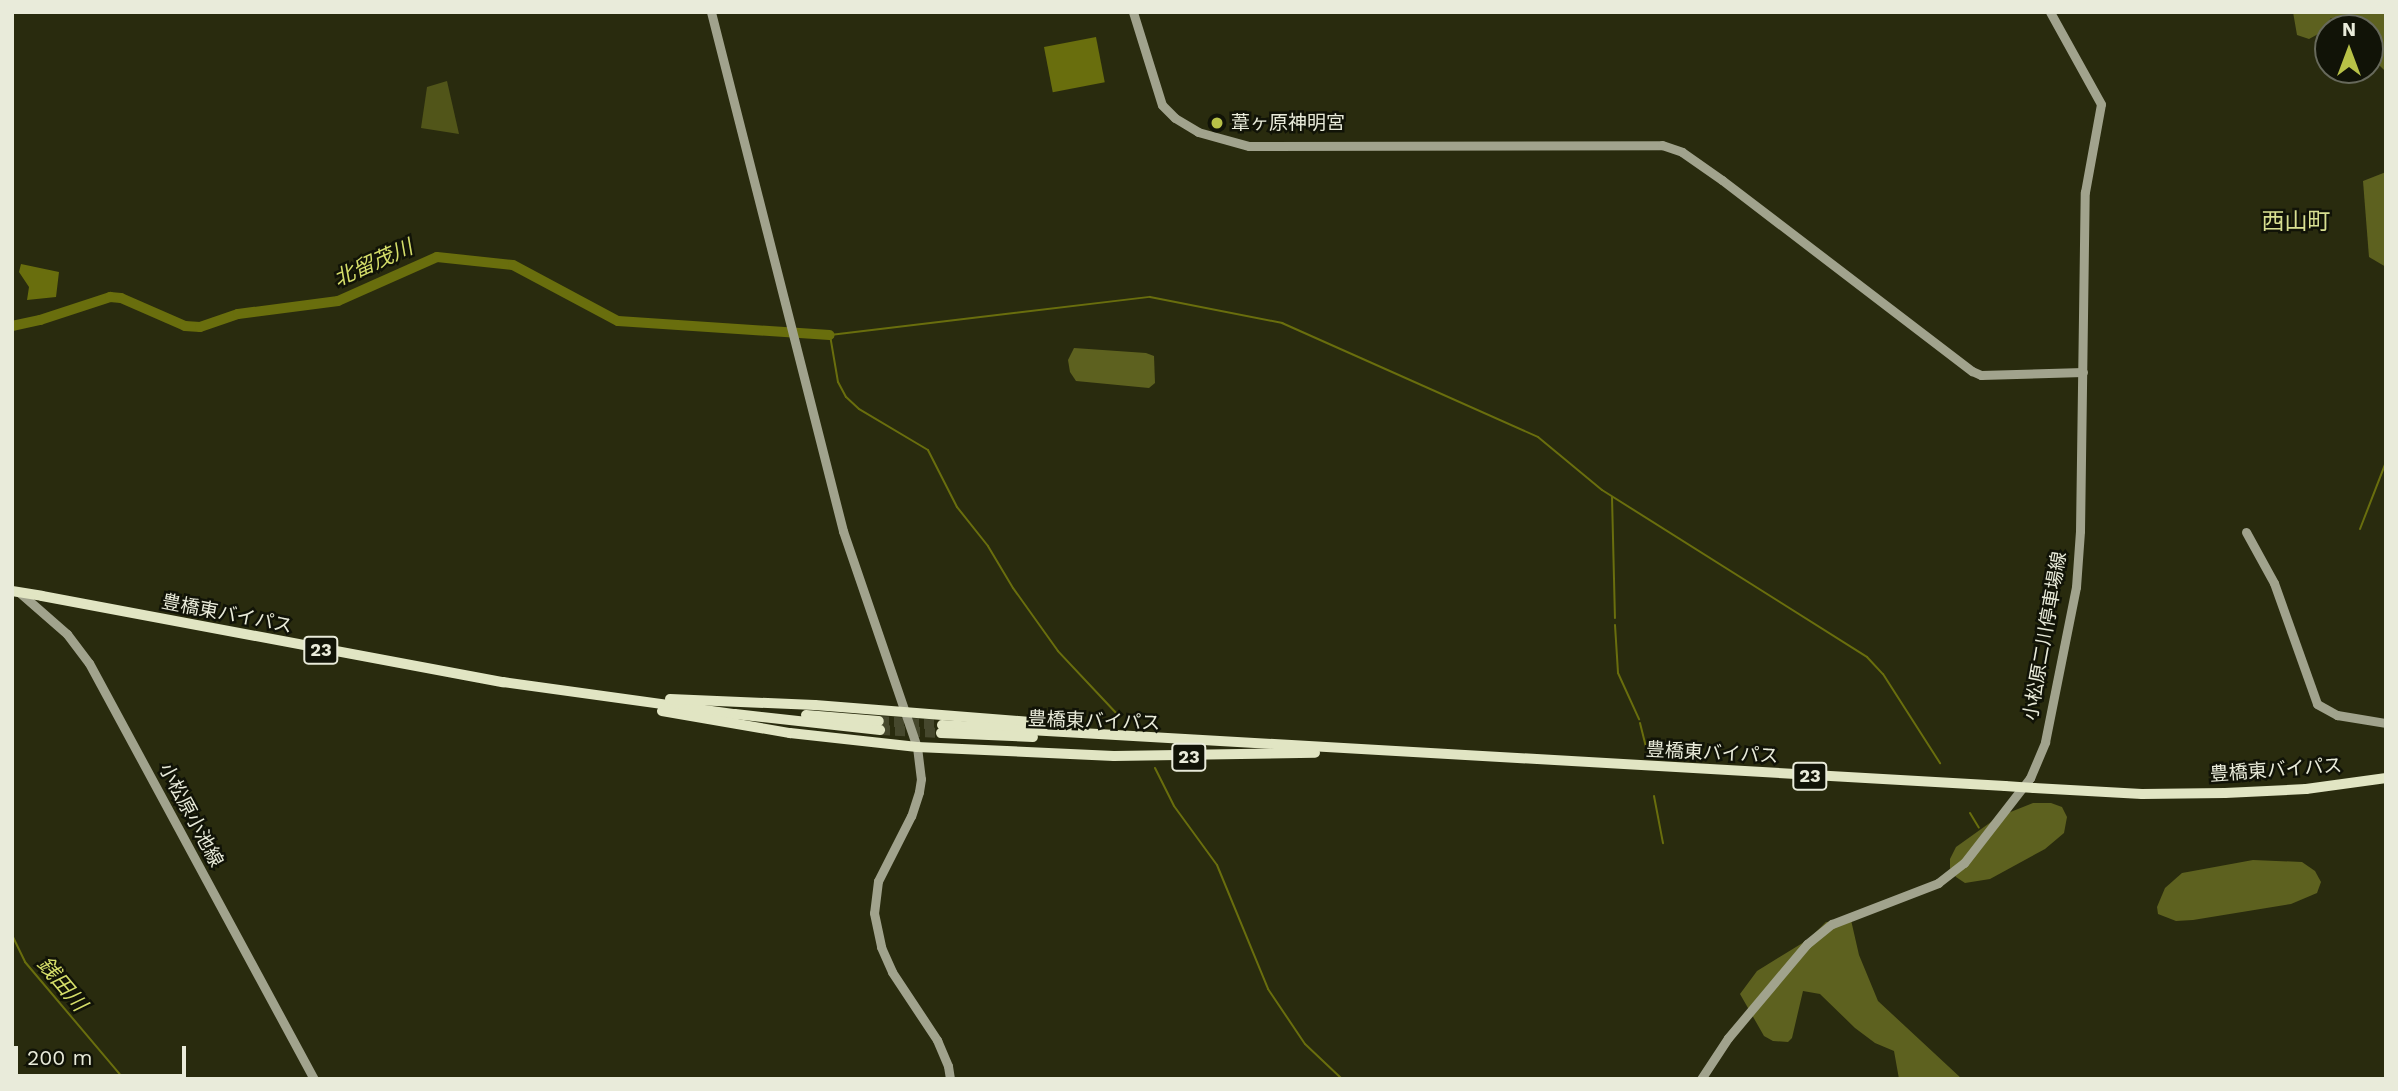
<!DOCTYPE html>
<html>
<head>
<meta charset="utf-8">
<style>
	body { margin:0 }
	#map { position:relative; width:2398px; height:1091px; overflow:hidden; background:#292b0e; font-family:"Work Sans","Noto Sans JP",sans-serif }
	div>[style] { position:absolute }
	.green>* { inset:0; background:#515519 }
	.forest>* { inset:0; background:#5d611f }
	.water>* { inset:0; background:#696e0d; transform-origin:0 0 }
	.stream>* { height:2px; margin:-1px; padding:0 1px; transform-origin:1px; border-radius:1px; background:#696e0d }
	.river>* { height:10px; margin:-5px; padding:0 5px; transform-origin:5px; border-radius:5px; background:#696e0d }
	.highway-tunnel>* { height:10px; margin-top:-5px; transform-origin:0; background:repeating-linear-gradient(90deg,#46482d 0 10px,transparent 0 15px) }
	.secondary>* { height:9px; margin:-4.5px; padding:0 4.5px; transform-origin:4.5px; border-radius:4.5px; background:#a1a38d }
	.highway>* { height:10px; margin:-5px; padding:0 5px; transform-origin:5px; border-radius:5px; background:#e1e5c3 }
	.highway-bridge>* { height:10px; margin:-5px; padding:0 5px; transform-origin:5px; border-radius:5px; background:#e1e5c3 }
	.dots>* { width:19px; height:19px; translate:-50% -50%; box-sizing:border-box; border:4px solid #111307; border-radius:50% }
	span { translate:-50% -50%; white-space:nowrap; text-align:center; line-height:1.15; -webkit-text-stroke:5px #111307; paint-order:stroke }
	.shield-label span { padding:2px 5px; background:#111307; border:2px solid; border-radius:5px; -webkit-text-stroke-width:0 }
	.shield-label { font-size:18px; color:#e9ebda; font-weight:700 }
	.poi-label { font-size:19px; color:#e9ebda }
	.left { translate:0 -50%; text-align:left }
	.street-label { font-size:19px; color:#e9ebda }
	.water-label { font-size:21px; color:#d5de69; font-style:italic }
	.quarter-label { font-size:23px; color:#d8df91 }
	.frame { position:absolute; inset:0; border:14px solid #e9ebda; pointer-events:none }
	.north { position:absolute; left:2314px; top:14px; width:70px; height:70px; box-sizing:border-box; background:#111307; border:2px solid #67695b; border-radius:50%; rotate:0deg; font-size:19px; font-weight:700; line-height:28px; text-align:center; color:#e9ebda }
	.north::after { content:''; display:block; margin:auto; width:24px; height:32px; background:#b8c147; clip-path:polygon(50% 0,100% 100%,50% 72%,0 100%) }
	.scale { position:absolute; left:14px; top:1046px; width:172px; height:32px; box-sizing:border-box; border:4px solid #e9ebda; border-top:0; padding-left:9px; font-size:21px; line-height:24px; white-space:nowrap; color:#e9ebda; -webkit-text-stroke:5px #111307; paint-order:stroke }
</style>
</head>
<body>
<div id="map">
	<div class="green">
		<div style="clip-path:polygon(447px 81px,459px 134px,421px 128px,427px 87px)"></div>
	</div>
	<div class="forest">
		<div style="clip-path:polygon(2293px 12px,2386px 12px,2386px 72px,2370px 56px,2370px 28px,2341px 28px,2331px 18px,2320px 33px,2309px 39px,2297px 35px)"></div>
		<div style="clip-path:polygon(2386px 172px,2386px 267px,2369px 257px,2363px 181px)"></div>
		<div style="clip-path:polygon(1074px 348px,1146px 353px,1154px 356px,1155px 383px,1149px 388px,1076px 381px,1070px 372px,1068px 360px)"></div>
		<div style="clip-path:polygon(2033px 803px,2051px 803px,2062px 807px,2067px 817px,2064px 833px,2045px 849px,1990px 879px,1965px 883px,1956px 877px,1950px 868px,1950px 859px,1956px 847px,1998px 817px)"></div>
		<div style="clip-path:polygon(2253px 860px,2302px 862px,2315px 871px,2321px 882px,2317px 893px,2291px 904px,2193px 920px,2176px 921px,2158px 914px,2157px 907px,2165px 888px,2182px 873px)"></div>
		<div style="clip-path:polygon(1851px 920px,1859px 955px,1878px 1001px,1962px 1079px,1899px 1079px,1894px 1051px,1875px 1043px,1855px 1028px,1820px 994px,1803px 991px,1792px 1038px,1788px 1042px,1773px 1041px,1764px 1036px,1740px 994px,1757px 971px,1809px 939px,1826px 922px)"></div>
	</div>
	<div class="water">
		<div style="left:1096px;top:37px;width:46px;height:53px;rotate:79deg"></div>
		<div style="clip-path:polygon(21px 264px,59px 272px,56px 297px,27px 300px,29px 287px,19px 272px)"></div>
	</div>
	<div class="stream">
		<div style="left:1612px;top:497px;width:121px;rotate:88.6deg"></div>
		<div style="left:2360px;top:529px;width:72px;rotate:-68.8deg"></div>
		<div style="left:1615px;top:625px;width:48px;rotate:86.4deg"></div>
		<div style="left:1618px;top:673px;width:51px;rotate:65.5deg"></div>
		<div style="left:1118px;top:715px;width:88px;rotate:-133.2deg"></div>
		<div style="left:1058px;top:651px;width:77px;rotate:-125.5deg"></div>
		<div style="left:1013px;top:588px;width:49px;rotate:-120.8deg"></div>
		<div style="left:988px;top:546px;width:50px;rotate:-128.5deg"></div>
		<div style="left:957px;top:507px;width:64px;rotate:-117deg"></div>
		<div style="left:928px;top:450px;width:80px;rotate:-149.3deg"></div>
		<div style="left:859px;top:409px;width:18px;rotate:-137deg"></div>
		<div style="left:846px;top:397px;width:17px;rotate:-118deg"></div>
		<div style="left:838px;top:382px;width:48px;rotate:-99.7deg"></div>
		<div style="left:830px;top:335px;width:322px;rotate:-6.8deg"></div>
		<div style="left:1150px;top:297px;width:135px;rotate:11.1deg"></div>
		<div style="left:1282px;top:323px;width:280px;rotate:24deg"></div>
		<div style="left:1538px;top:437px;width:83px;rotate:39.6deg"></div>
		<div style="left:1602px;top:490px;width:313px;rotate:32.2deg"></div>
		<div style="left:1867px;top:657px;width:23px;rotate:47deg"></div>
		<div style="left:1883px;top:674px;width:106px;rotate:57.4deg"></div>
		<div style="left:1640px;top:723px;width:25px;rotate:76deg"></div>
		<div style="left:1155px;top:768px;width:42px;rotate:63.4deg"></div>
		<div style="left:1174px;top:806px;width:73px;rotate:53.9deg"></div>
		<div style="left:1217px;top:865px;width:134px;rotate:67.6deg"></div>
		<div style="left:1268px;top:989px;width:66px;rotate:56.1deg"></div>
		<div style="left:1305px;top:1044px;width:51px;rotate:43.4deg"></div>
		<div style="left:1654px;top:796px;width:48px;rotate:79.2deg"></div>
		<div style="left:1970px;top:813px;width:17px;rotate:59deg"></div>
		<div style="left:12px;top:935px;width:30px;rotate:64deg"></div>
		<div style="left:25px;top:962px;width:153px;rotate:49.8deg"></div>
	</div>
	<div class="river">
		<div style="left:12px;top:326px;width:29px;rotate:-12deg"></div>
		<div style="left:40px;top:320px;width:74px;rotate:-18.2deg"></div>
		<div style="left:110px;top:297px;width:11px;rotate:5deg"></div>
		<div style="left:121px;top:298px;width:70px;rotate:23.6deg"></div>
		<div style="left:185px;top:326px;width:15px;rotate:4deg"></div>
		<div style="left:200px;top:327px;width:40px;rotate:-18.9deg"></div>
		<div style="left:238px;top:314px;width:101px;rotate:-7.4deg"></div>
		<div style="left:338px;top:301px;width:108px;rotate:-24deg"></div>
		<div style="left:437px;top:257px;width:76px;rotate:6deg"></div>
		<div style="left:513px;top:265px;width:119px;rotate:28.1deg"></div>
		<div style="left:618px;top:321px;width:212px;rotate:3.8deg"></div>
	</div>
	<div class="highway-tunnel">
		<div style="left:879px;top:721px;width:63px;rotate:3.6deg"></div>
		<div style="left:880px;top:730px;width:61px;rotate:2.8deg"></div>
	</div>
	<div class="secondary">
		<div style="left:711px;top:12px;width:536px;rotate:75.73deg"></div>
		<div style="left:843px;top:531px;width:228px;rotate:71.1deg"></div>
		<div style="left:917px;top:747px;width:32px;rotate:83deg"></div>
		<div style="left:921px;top:779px;width:13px;rotate:99deg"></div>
		<div style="left:919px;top:792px;width:25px;rotate:108deg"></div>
		<div style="left:911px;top:816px;width:73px;rotate:116.9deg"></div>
		<div style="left:878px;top:881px;width:32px;rotate:97deg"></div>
		<div style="left:874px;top:913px;width:35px;rotate:78deg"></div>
		<div style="left:881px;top:947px;width:27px;rotate:66deg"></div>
		<div style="left:892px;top:972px;width:82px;rotate:56.5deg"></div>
		<div style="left:937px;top:1040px;width:28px;rotate:67deg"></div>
		<div style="left:948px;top:1066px;width:13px;rotate:81deg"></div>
		<div style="left:1133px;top:12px;width:97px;rotate:72.7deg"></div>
		<div style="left:1162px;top:105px;width:18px;rotate:45deg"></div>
		<div style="left:1175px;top:118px;width:27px;rotate:31deg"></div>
		<div style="left:1198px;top:132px;width:53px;rotate:15.4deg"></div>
		<div style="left:1249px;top:146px;width:413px;rotate:-0.1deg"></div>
		<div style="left:1662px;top:145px;width:21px;rotate:19deg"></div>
		<div style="left:1682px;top:152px;width:49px;rotate:35deg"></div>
		<div style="left:1722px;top:180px;width:315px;rotate:37.4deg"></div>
		<div style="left:1972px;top:371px;width:10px;rotate:24deg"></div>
		<div style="left:1981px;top:375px;width:102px;rotate:-1.7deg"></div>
		<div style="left:2246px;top:532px;width:58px;rotate:61.2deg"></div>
		<div style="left:2274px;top:583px;width:128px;rotate:70.4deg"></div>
		<div style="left:2317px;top:704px;width:23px;rotate:29deg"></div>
		<div style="left:2337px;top:715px;width:50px;rotate:9.3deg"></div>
		<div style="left:19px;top:592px;width:64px;rotate:41.2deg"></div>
		<div style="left:67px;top:634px;width:36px;rotate:53deg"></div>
		<div style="left:89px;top:663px;width:473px;rotate:61.6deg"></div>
		<div style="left:1701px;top:1079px;width:49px;rotate:-56.6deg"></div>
		<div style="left:1728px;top:1038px;width:123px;rotate:-50deg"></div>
		<div style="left:1807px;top:944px;width:32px;rotate:-39deg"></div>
		<div style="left:1832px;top:924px;width:114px;rotate:-21.1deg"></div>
		<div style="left:1938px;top:883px;width:33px;rotate:-38deg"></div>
		<div style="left:1964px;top:863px;width:108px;rotate:-52.2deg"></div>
		<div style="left:2030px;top:778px;width:39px;rotate:-67deg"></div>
		<div style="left:2045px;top:742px;width:158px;rotate:-78.7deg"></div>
		<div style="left:2076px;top:587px;width:56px;rotate:-85.9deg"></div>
		<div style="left:2080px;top:531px;width:339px;rotate:-89.2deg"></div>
		<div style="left:2085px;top:192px;width:89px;rotate:-79.7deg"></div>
		<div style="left:2101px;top:104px;width:105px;rotate:-119deg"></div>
	</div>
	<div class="highway">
		<div style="left:42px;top:596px;width:469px;rotate:10.6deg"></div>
		<div style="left:503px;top:682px;width:234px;rotate:7.9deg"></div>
		<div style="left:735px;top:714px;width:146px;rotate:6.3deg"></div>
		<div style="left:670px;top:699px;width:145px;rotate:2.4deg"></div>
		<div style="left:815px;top:705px;width:228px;rotate:4.5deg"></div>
		<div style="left:662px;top:711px;width:130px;rotate:9.8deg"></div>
		<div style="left:790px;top:733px;width:128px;rotate:6.3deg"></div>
		<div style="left:917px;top:747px;width:197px;rotate:2.6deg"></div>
		<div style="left:1114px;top:756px;width:201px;rotate:-0.9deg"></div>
		<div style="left:806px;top:715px;width:73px;rotate:4.7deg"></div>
		<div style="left:942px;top:725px;width:1065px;rotate:3.28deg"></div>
		<div style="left:941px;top:733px;width:92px;rotate:2.5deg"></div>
		<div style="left:2034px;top:788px;width:108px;rotate:3.2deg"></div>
		<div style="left:2142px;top:794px;width:83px;rotate:-0.7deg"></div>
		<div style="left:2225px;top:793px;width:81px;rotate:-2.8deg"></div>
		<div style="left:2306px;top:789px;width:81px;rotate:-7.8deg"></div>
	</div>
	<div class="highway-bridge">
		<div style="left:12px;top:591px;width:30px;rotate:9deg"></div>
		<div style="left:2005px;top:786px;width:29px;rotate:4deg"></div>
	</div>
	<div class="dots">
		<div style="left:1217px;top:123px;background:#b8c147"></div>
	</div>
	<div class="shield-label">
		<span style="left:321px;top:650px">23</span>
		<span style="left:1189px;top:757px">23</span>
		<span style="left:1810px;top:776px">23</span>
	</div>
	<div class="poi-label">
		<span class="left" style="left:1231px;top:123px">葦ヶ原神明宮</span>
	</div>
	<div class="street-label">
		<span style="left:227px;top:614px;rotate:11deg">豊橋東バイパス</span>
		<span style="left:2045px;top:636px;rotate:-80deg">小松原二川停車場線</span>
		<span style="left:1094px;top:721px;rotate:2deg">豊橋東バイパス</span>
		<span style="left:1712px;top:753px;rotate:3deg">豊橋東バイパス</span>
		<span style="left:2276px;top:770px;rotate:-4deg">豊橋東バイパス</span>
		<span style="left:191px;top:815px;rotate:62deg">小松原小池線</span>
	</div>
	<div class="water-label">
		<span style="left:373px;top:263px;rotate:-24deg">北留茂川</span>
		<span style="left:62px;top:984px;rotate:50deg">銭田川</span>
	</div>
	<div class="quarter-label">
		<span style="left:2296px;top:222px">西山町</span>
	</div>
	<div class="frame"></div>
	<div class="north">N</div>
	<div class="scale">200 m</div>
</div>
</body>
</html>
